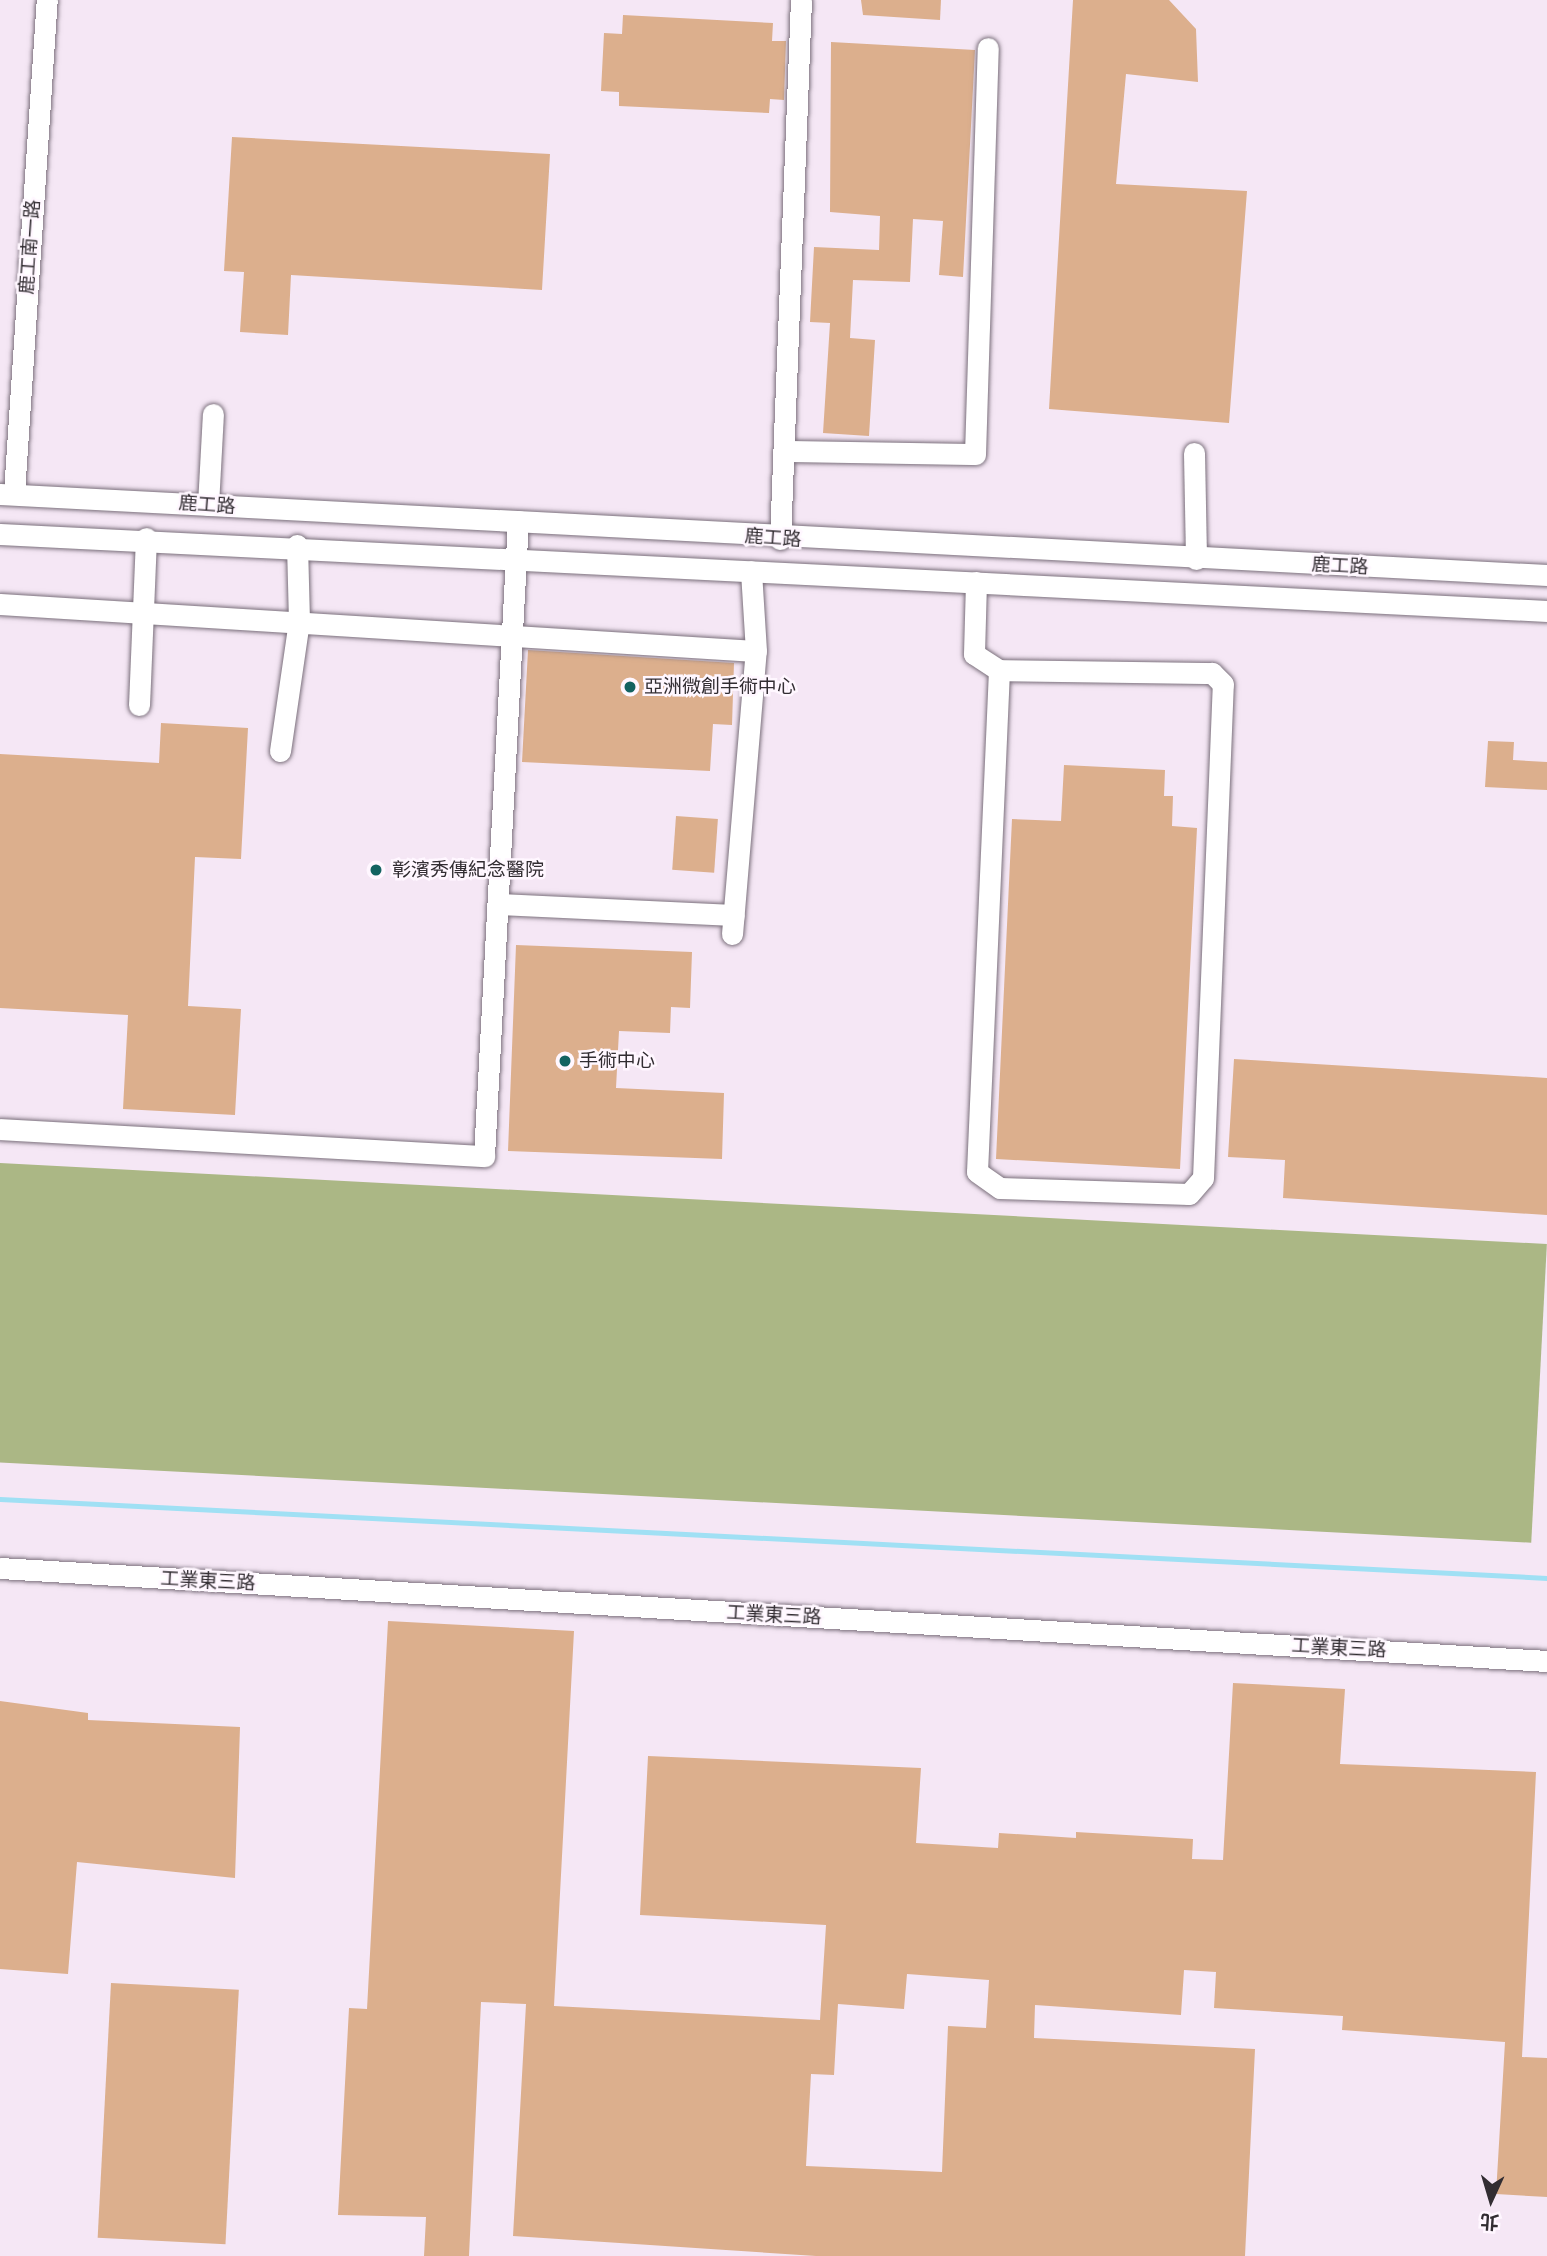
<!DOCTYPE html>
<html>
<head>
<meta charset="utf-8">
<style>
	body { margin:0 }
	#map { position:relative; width:1547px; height:2256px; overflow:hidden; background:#f5e7f5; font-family:Montserrat,"Noto Sans TC",sans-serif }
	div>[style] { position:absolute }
	.forest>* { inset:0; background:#abb785; transform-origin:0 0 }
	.stream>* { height:5px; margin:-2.5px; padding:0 2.5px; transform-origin:2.5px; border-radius:2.5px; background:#a0e0f4 }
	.building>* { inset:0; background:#dcaf8d; transform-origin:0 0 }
	.roads { filter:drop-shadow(0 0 2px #7b707c) drop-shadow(0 0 2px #7b707c) }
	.minor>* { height:21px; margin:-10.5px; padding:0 10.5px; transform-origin:10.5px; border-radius:10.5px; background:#fff }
	.dots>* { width:19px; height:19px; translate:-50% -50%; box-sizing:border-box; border:4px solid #fff7ff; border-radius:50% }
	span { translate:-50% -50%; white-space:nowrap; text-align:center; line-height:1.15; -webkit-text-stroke:5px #fff7ff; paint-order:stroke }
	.street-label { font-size:19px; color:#322d32 }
	.poi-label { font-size:19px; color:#322d32 }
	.left { translate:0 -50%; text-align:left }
	.north { position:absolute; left:1456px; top:2165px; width:70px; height:70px; -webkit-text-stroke:5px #fff7ff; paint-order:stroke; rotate:184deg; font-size:19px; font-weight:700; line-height:28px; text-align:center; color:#322d32 }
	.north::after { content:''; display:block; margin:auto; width:24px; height:32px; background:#322d32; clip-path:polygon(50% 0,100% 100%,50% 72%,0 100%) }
</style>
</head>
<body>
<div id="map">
	<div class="forest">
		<div style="left:0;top:1163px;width:1549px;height:299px;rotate:3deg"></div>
	</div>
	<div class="stream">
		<div style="left:0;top:1499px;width:1549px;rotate:2.92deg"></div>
	</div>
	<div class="building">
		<div style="clip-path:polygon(861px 0,941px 0,940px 20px,863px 15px)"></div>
		<div style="clip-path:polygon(1073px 0,1169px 0,1196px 29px,1198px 82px,1126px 74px,1116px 184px,1247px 191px,1229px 423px,1049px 409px)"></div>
		<div style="clip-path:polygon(623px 15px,773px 23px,772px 41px,786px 41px,784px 100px,770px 99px,769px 113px,619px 106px,619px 92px,601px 91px,604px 33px,622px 34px)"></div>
		<div style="clip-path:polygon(831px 42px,975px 50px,963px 277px,939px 275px,943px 221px,913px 219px,910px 282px,853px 280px,850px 338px,875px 340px,869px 436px,823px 433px,830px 323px,810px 322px,814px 247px,879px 250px,880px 216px,830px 212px)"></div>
		<div style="clip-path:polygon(232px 137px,550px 154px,542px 290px,291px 275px,288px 335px,240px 332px,244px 272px,224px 271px)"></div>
		<div style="clip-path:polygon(528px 650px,734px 663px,732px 725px,713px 724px,710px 771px,522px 762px)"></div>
		<div style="clip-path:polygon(161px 723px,248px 728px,241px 859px,195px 857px,188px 1006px,241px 1009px,235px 1115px,123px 1109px,128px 1015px,0 1008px,0 754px,159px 763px)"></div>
		<div style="clip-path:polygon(1488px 741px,1514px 742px,1513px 760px,1547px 762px,1547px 790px,1485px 787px)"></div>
		<div style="clip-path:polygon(1064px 765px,1165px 770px,1164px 796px,1173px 796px,1172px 826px,1197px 828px,1180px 1169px,996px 1159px,1012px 819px,1061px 821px)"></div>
		<div style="left:676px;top:816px;width:42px;height:54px;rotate:4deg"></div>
		<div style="clip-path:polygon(516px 945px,692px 952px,690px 1008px,671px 1007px,670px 1033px,619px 1031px,616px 1088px,724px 1093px,722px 1159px,508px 1151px)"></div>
		<div style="clip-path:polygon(1234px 1059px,1547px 1078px,1547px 1215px,1283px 1198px,1285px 1160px,1228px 1157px)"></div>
		<div style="clip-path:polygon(evenodd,388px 1621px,574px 1631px,554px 2006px,820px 2020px,826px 1925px,640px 1915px,648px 1756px,921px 1768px,916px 1843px,998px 1848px,999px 1833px,1076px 1838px,1076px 1832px,1193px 1839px,1192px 1859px,1223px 1860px,1233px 1683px,1345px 1689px,1340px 1764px,1536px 1772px,1522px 2057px,1547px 2058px,1547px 2197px,1496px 2194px,1505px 2042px,1342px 2030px,1343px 2016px,1214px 2008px,1216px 1972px,1184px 1970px,1181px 2015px,1035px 2005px,1034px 2038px,1255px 2049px,1245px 2256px,816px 2256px,513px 2236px,526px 2004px,481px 2002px,469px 2256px,424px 2256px,426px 2217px,338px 2215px,349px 2008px,367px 2009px,388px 1621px,907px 1974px,989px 1980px,986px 2028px,948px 2026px,942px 2172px,806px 2166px,811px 2074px,834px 2075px,838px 2004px,904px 2009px,907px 1974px)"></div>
		<div style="clip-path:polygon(0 1701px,88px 1713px,88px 1720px,240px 1727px,235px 1878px,77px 1862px,68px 1974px,0 1969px)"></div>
		<div style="left:111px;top:1983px;width:128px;height:255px;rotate:3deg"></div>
	</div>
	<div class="roads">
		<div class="minor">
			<div style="left:785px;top:451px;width:190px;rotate:0.9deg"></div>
			<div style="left:975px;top:454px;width:406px;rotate:-88.2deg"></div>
			<div style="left:1194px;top:453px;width:106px;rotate:88.9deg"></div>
			<div style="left:14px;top:493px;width:494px;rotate:-86.2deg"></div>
			<div style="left:0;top:494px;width:1549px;rotate:3deg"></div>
			<div style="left:208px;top:505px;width:91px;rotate:-86.9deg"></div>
			<div style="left:0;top:534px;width:1549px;rotate:2.85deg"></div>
			<div style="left:780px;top:539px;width:539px;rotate:-87.77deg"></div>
			<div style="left:976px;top:582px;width:72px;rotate:91.6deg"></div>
			<div style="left:974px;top:654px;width:30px;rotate:33deg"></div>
			<div style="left:999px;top:670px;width:502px;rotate:92.51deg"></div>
			<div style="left:977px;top:1172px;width:28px;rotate:35deg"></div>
			<div style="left:1000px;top:1188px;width:189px;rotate:1.8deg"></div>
			<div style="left:1189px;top:1194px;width:21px;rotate:-49deg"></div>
			<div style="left:1203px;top:1178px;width:494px;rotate:-87.7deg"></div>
			<div style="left:1223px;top:684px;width:16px;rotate:-135deg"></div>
			<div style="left:1212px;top:673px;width:213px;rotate:-179.2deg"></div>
			<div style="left:0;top:604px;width:757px;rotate:3.56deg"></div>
			<div style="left:139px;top:705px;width:167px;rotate:-87.6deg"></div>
			<div style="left:280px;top:751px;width:131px;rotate:-81.7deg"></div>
			<div style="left:299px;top:621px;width:76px;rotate:-91.5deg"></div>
			<div style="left:499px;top:904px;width:235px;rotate:2.7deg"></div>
			<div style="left:732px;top:934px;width:284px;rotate:-85.2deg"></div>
			<div style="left:756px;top:651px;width:80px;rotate:-93.6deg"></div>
			<div style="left:0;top:1129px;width:485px;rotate:3.2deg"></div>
			<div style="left:484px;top:1156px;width:636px;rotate:-86.94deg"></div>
			<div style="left:0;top:1568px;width:1550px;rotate:3.44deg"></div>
		</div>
	</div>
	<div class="dots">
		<div style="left:630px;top:687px;background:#136361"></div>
		<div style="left:376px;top:870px;background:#136361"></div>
		<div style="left:565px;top:1061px;background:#136361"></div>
	</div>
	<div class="street-label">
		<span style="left:30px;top:247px;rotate:-86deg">鹿工南一路</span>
		<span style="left:207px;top:505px;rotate:4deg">鹿工路</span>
		<span style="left:773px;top:538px;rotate:4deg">鹿工路</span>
		<span style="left:1340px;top:566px;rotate:3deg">鹿工路</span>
		<span style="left:208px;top:1581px;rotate:3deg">工業東三路</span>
		<span style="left:774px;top:1615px;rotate:3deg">工業東三路</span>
		<span style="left:1339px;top:1648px;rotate:3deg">工業東三路</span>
	</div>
	<div class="poi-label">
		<span class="left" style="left:644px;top:687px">亞洲微創手術中心</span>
		<span class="left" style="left:392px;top:870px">彰濱秀傳紀念醫院</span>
		<span class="left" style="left:579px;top:1061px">手術中心</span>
	</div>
	<div class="north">北</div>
</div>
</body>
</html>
